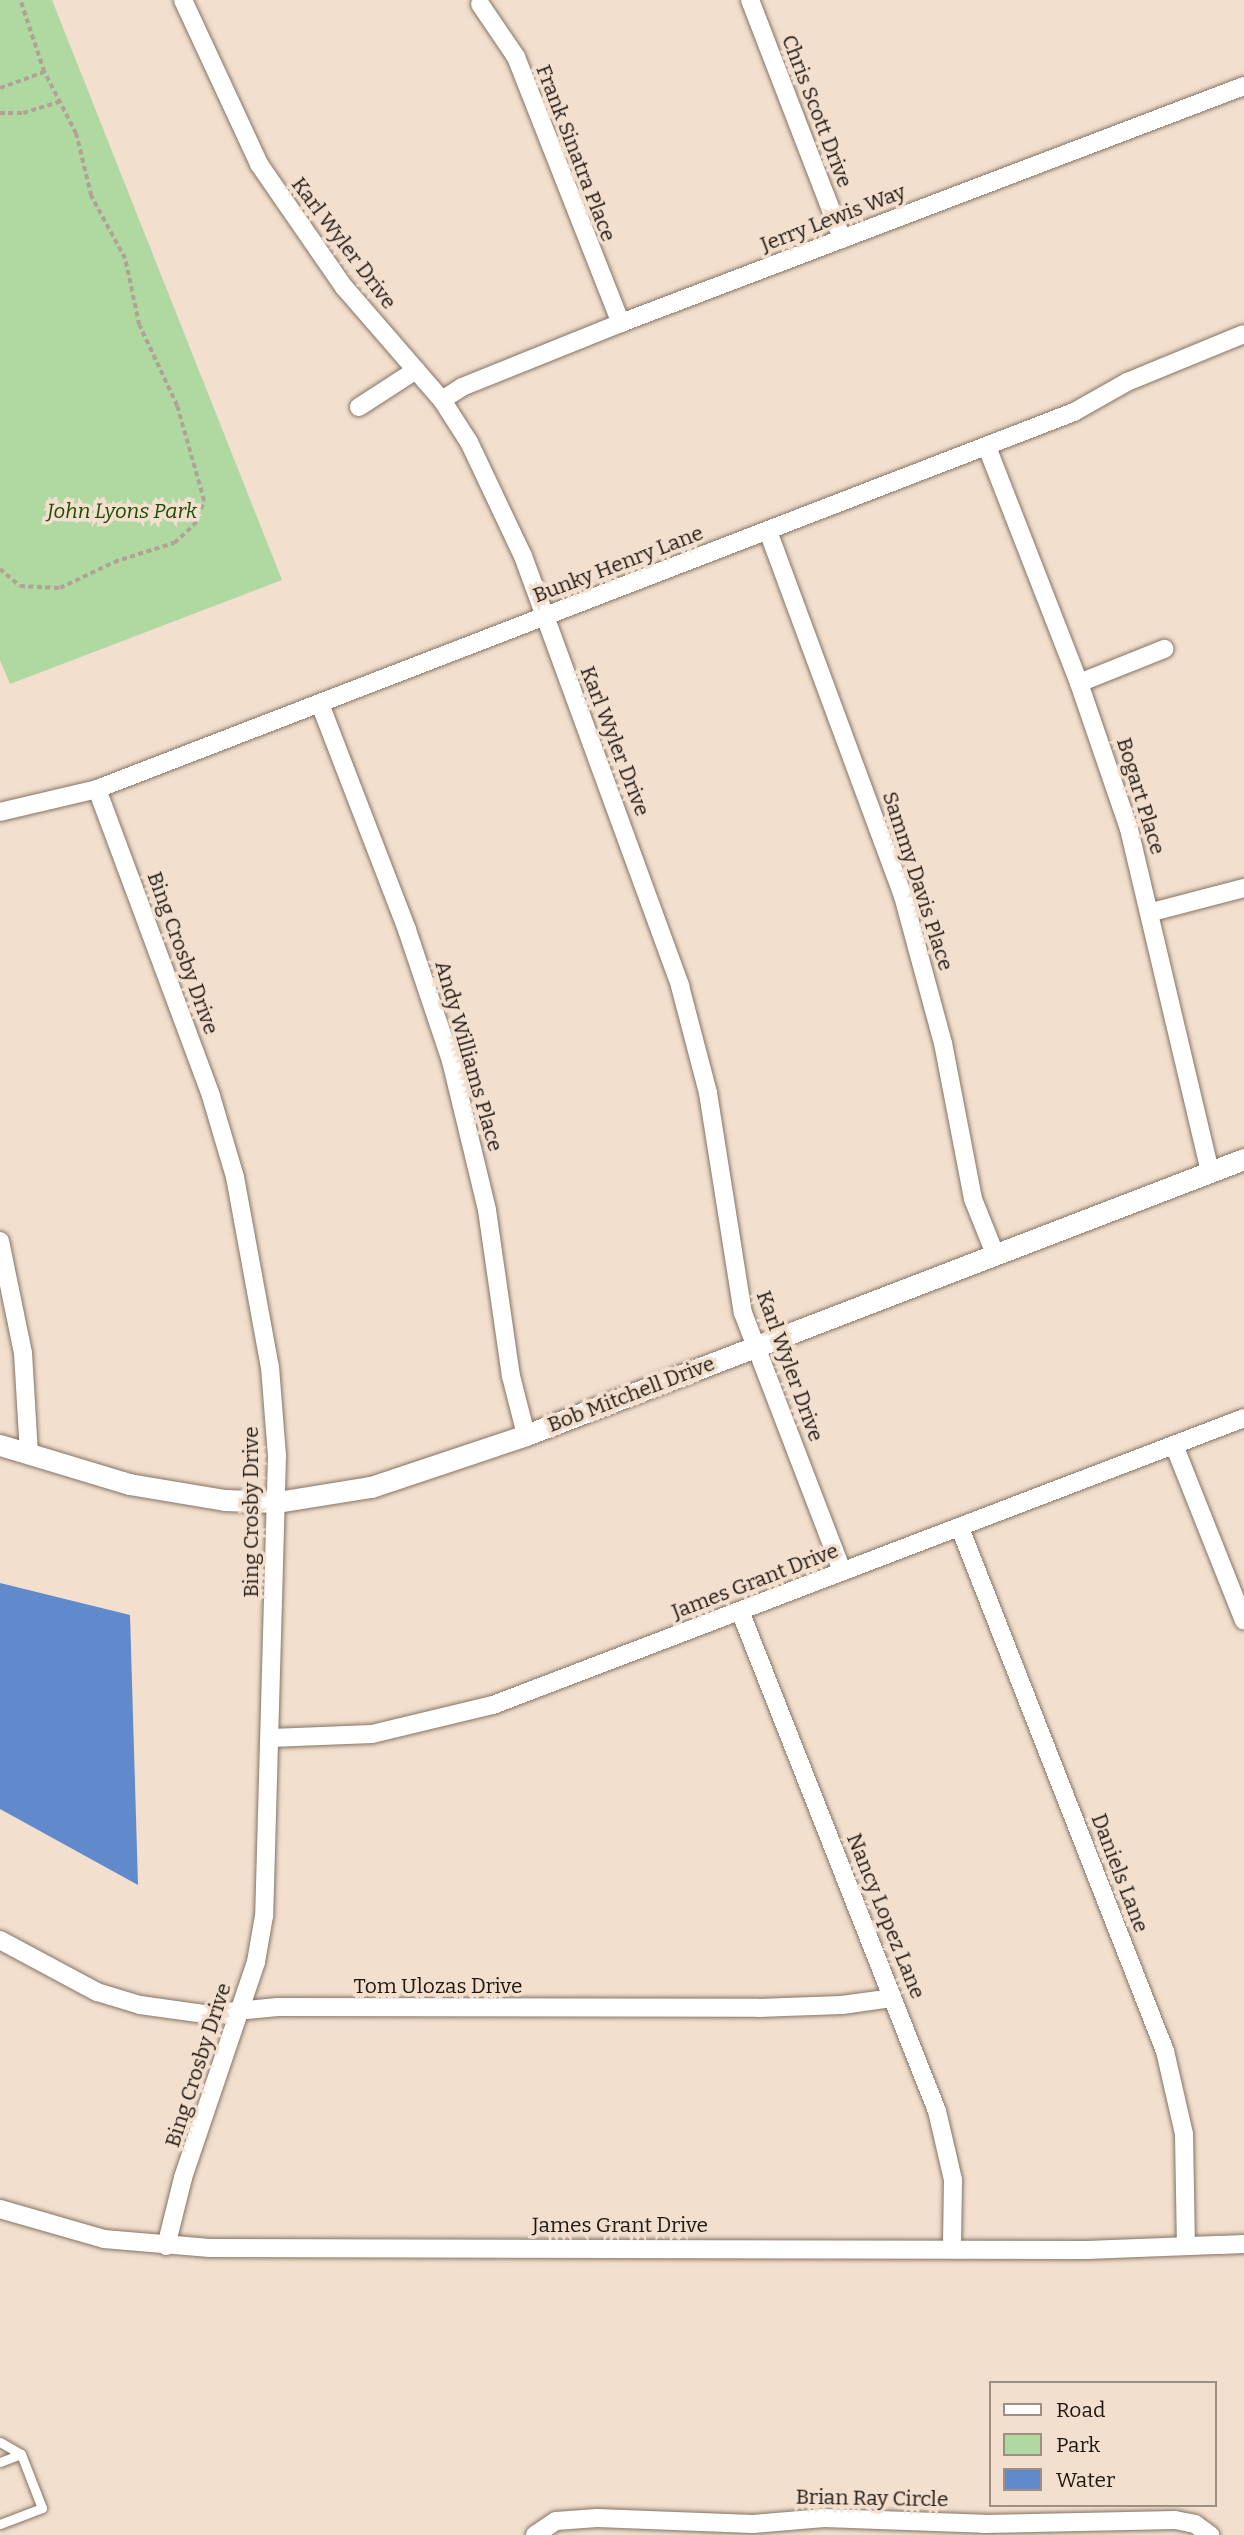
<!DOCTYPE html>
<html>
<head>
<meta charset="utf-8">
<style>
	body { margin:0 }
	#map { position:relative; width:1244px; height:2535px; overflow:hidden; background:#f2dfce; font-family:Bitter,serif }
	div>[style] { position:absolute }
	.green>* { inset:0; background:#b0d8a1 }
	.water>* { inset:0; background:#608acc }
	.path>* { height:3.5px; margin-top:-1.75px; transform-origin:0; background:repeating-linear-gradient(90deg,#b1a294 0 5px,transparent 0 8.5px) }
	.roads { filter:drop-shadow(0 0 2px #857464) drop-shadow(0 0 2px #857464) }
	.service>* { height:9px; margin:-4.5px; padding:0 4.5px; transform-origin:4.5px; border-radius:4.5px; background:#fff }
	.minor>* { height:18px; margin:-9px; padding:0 9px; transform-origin:9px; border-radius:9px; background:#fff }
	.tertiary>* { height:21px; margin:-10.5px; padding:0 10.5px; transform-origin:10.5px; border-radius:10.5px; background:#fff }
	span { translate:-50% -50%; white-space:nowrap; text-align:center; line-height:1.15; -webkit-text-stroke:7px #f2dfce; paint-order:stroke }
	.street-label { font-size:21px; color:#1f1812 }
	.park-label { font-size:21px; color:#1e4d02; font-style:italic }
	.legend { position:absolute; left:989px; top:2381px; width:228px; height:126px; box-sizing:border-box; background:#f2dfce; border:2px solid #9e8f83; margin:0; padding:9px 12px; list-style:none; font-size:21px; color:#1f1812 }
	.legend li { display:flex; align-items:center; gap:14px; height:35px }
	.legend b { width:35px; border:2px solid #9e8f83 }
</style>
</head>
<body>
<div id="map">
	<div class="green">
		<div style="clip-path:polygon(0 0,52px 0,282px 580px,10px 684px,0 660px)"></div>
	</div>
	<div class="water">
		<div style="clip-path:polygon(0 1583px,130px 1615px,138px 1885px,0 1809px)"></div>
	</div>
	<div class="path">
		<div style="left:0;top:88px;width:47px;rotate:-20deg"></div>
		<div style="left:0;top:113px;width:23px"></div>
		<div style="left:23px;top:113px;width:37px;rotate:-17deg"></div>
		<div style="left:0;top:569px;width:26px;rotate:40deg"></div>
		<div style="left:20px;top:586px;width:40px;rotate:2.9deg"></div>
		<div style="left:60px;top:588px;width:60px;rotate:-25.7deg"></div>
		<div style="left:114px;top:562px;width:63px;rotate:-17.6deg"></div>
		<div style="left:174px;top:543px;width:27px;rotate:-42deg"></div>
		<div style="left:194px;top:525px;width:26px;rotate:-67deg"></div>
		<div style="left:204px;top:501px;width:99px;rotate:-105.9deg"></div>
		<div style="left:177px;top:406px;width:89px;rotate:-115.1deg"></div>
		<div style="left:139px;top:325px;width:67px;rotate:-102deg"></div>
		<div style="left:125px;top:259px;width:72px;rotate:-118.4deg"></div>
		<div style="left:91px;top:196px;width:64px;rotate:-103.6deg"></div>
		<div style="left:76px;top:134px;width:70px;rotate:-117.3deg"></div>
		<div style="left:44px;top:72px;width:76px;rotate:-108.4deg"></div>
	</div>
	<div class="roads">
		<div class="service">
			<div style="left:0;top:2442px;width:24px;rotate:30deg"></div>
			<div style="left:21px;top:2454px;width:22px;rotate:159deg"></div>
			<div style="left:0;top:2524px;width:45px;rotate:-20.9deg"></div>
			<div style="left:42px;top:2508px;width:58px;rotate:-111.3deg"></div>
		</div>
		<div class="minor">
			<div style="left:183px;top:0;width:181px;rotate:65.1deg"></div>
			<div style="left:259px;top:164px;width:150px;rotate:55.4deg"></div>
			<div style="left:344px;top:287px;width:150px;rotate:49.1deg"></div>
			<div style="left:442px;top:400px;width:50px;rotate:57.3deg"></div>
			<div style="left:469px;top:442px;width:126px;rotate:64.7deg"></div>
			<div style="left:523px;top:556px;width:458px;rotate:69.9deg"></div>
			<div style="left:680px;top:986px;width:111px;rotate:75.3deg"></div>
			<div style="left:708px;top:1093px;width:223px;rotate:81deg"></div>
			<div style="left:743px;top:1313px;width:276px;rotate:69deg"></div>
			<div style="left:750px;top:0;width:256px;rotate:68.9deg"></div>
			<div style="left:480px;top:4px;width:64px;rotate:55.8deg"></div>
			<div style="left:516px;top:57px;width:286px;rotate:68.5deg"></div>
			<div style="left:442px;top:400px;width:24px;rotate:-33deg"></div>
			<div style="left:462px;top:387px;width:171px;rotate:-21.9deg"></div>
			<div style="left:621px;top:323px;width:667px;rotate:-20.83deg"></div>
			<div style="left:359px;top:407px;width:68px;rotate:-33deg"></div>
			<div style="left:987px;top:447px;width:253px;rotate:68.7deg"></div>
			<div style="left:1079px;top:683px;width:154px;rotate:71.1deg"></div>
			<div style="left:1129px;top:829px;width:352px;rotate:76.7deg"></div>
			<div style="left:768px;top:531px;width:389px;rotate:69.7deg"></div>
			<div style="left:903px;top:896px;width:152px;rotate:74.8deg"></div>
			<div style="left:943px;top:1043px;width:159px;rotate:79.1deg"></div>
			<div style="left:973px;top:1199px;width:59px;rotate:68.2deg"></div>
			<div style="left:1079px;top:683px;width:92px;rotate:-21.8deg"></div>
			<div style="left:320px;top:704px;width:242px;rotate:68.9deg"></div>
			<div style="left:407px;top:930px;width:138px;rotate:71.4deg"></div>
			<div style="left:451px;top:1061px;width:153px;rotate:76.4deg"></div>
			<div style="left:487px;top:1210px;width:168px;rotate:81.8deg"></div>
			<div style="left:511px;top:1376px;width:61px;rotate:75.7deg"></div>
			<div style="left:97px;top:789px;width:327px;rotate:69.6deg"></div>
			<div style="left:211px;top:1096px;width:84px;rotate:73.5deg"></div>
			<div style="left:235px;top:1177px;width:193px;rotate:79.6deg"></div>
			<div style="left:270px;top:1367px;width:89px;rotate:85.5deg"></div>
			<div style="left:277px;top:1456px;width:460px;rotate:91.6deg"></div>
			<div style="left:264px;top:1916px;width:47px;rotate:99.9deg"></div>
			<div style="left:256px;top:1962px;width:228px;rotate:108.7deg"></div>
			<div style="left:183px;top:2178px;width:70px;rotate:104deg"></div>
			<div style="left:0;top:812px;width:100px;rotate:-13.3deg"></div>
			<div style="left:97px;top:789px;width:1047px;rotate:-21.1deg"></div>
			<div style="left:1074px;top:412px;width:61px;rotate:-29.5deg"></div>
			<div style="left:1127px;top:382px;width:126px;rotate:-22.3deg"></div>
			<div style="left:1152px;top:912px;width:95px;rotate:-14.6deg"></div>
			<div style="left:0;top:1241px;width:114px;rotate:78.4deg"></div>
			<div style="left:23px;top:1353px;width:100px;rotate:86.6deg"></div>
			<div style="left:1174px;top:1445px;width:189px;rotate:68.3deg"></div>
			<div style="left:960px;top:1528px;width:562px;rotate:68.6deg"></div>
			<div style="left:1165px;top:2051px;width:85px;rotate:77.1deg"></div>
			<div style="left:1184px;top:2134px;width:112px;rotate:89deg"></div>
			<div style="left:740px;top:1611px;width:537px;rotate:68.5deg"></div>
			<div style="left:937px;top:2111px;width:71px;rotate:76.9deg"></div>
			<div style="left:953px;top:2180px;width:67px;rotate:90.9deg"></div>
			<div style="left:271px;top:1738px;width:101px;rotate:-2.3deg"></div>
			<div style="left:372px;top:1734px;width:124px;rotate:-13.5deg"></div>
			<div style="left:493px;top:1705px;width:804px;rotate:-20.91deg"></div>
			<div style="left:0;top:1940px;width:110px;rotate:28.2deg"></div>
			<div style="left:97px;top:1992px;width:45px;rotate:16.8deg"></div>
			<div style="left:140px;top:2005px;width:66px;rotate:7.9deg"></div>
			<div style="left:205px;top:2014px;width:73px;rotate:-5.5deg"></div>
			<div style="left:278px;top:2007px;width:480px;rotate:0.1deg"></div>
			<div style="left:758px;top:2008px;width:84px;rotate:-2deg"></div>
			<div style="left:842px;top:2005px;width:50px;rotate:-8deg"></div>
			<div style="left:0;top:2209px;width:108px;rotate:16.1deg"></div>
			<div style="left:104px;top:2239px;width:106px;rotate:4.9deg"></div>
			<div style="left:210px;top:2248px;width:877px;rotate:0.13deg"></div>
			<div style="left:1087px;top:2250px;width:157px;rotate:-2.2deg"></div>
			<div style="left:535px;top:2535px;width:25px;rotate:-34deg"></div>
			<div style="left:556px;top:2521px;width:41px;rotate:-4.2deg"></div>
			<div style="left:597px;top:2518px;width:156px;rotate:2.2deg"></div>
			<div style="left:753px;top:2524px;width:71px;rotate:-4.8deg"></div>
			<div style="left:824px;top:2518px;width:160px;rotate:2.1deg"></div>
			<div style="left:984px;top:2524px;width:191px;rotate:-1.2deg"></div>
			<div style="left:1175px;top:2520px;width:20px;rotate:11deg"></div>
			<div style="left:1195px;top:2524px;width:19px;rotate:36deg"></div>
		</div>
		<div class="tertiary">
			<div style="left:0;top:1445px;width:135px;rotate:16.8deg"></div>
			<div style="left:129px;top:1484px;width:97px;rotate:9.5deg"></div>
			<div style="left:225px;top:1500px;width:52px;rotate:2.2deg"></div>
			<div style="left:277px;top:1502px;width:95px;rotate:-9.1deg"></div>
			<div style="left:371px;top:1487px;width:163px;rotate:-18.5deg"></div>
			<div style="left:526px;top:1435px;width:769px;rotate:-21.03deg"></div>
		</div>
	</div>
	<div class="street-label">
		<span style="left:817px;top:111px;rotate:69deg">Chris Scott Drive</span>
		<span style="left:576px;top:153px;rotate:69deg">Frank Sinatra Place</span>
		<span style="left:833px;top:218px;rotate:-21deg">Jerry Lewis Way</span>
		<span style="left:344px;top:243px;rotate:53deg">Karl Wyler Drive</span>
		<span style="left:618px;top:564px;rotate:-21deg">Bunky Henry Lane</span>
		<span style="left:615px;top:741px;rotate:69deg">Karl Wyler Drive</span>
		<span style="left:1141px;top:796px;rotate:73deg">Bogart Place</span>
		<span style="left:918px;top:881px;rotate:72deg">Sammy Davis Place</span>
		<span style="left:183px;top:953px;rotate:70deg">Bing Crosby Drive</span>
		<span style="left:469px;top:1056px;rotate:74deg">Andy Williams Place</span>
		<span style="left:790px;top:1366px;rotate:70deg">Karl Wyler Drive</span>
		<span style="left:631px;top:1394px;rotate:-21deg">Bob Mitchell Drive</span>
		<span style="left:251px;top:1512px;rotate:-90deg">Bing Crosby Drive</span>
		<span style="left:755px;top:1581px;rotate:-21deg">James Grant Drive</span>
		<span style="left:1120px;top:1873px;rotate:69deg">Daniels Lane</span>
		<span style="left:886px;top:1916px;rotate:68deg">Nancy Lopez Lane</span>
		<span style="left:438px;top:1986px">Tom Ulozas Drive</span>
		<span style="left:198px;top:2065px;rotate:-72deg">Bing Crosby Drive</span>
		<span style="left:620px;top:2225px">James Grant Drive</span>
		<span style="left:872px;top:2498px;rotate:1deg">Brian Ray Circle</span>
	</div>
	<div class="park-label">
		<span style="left:122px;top:511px">John Lyons Park</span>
	</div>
	<ul class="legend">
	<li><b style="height:9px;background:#fff"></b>Road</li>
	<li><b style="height:19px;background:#b0d8a1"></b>Park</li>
	<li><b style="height:19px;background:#608acc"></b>Water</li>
	</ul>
</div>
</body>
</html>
